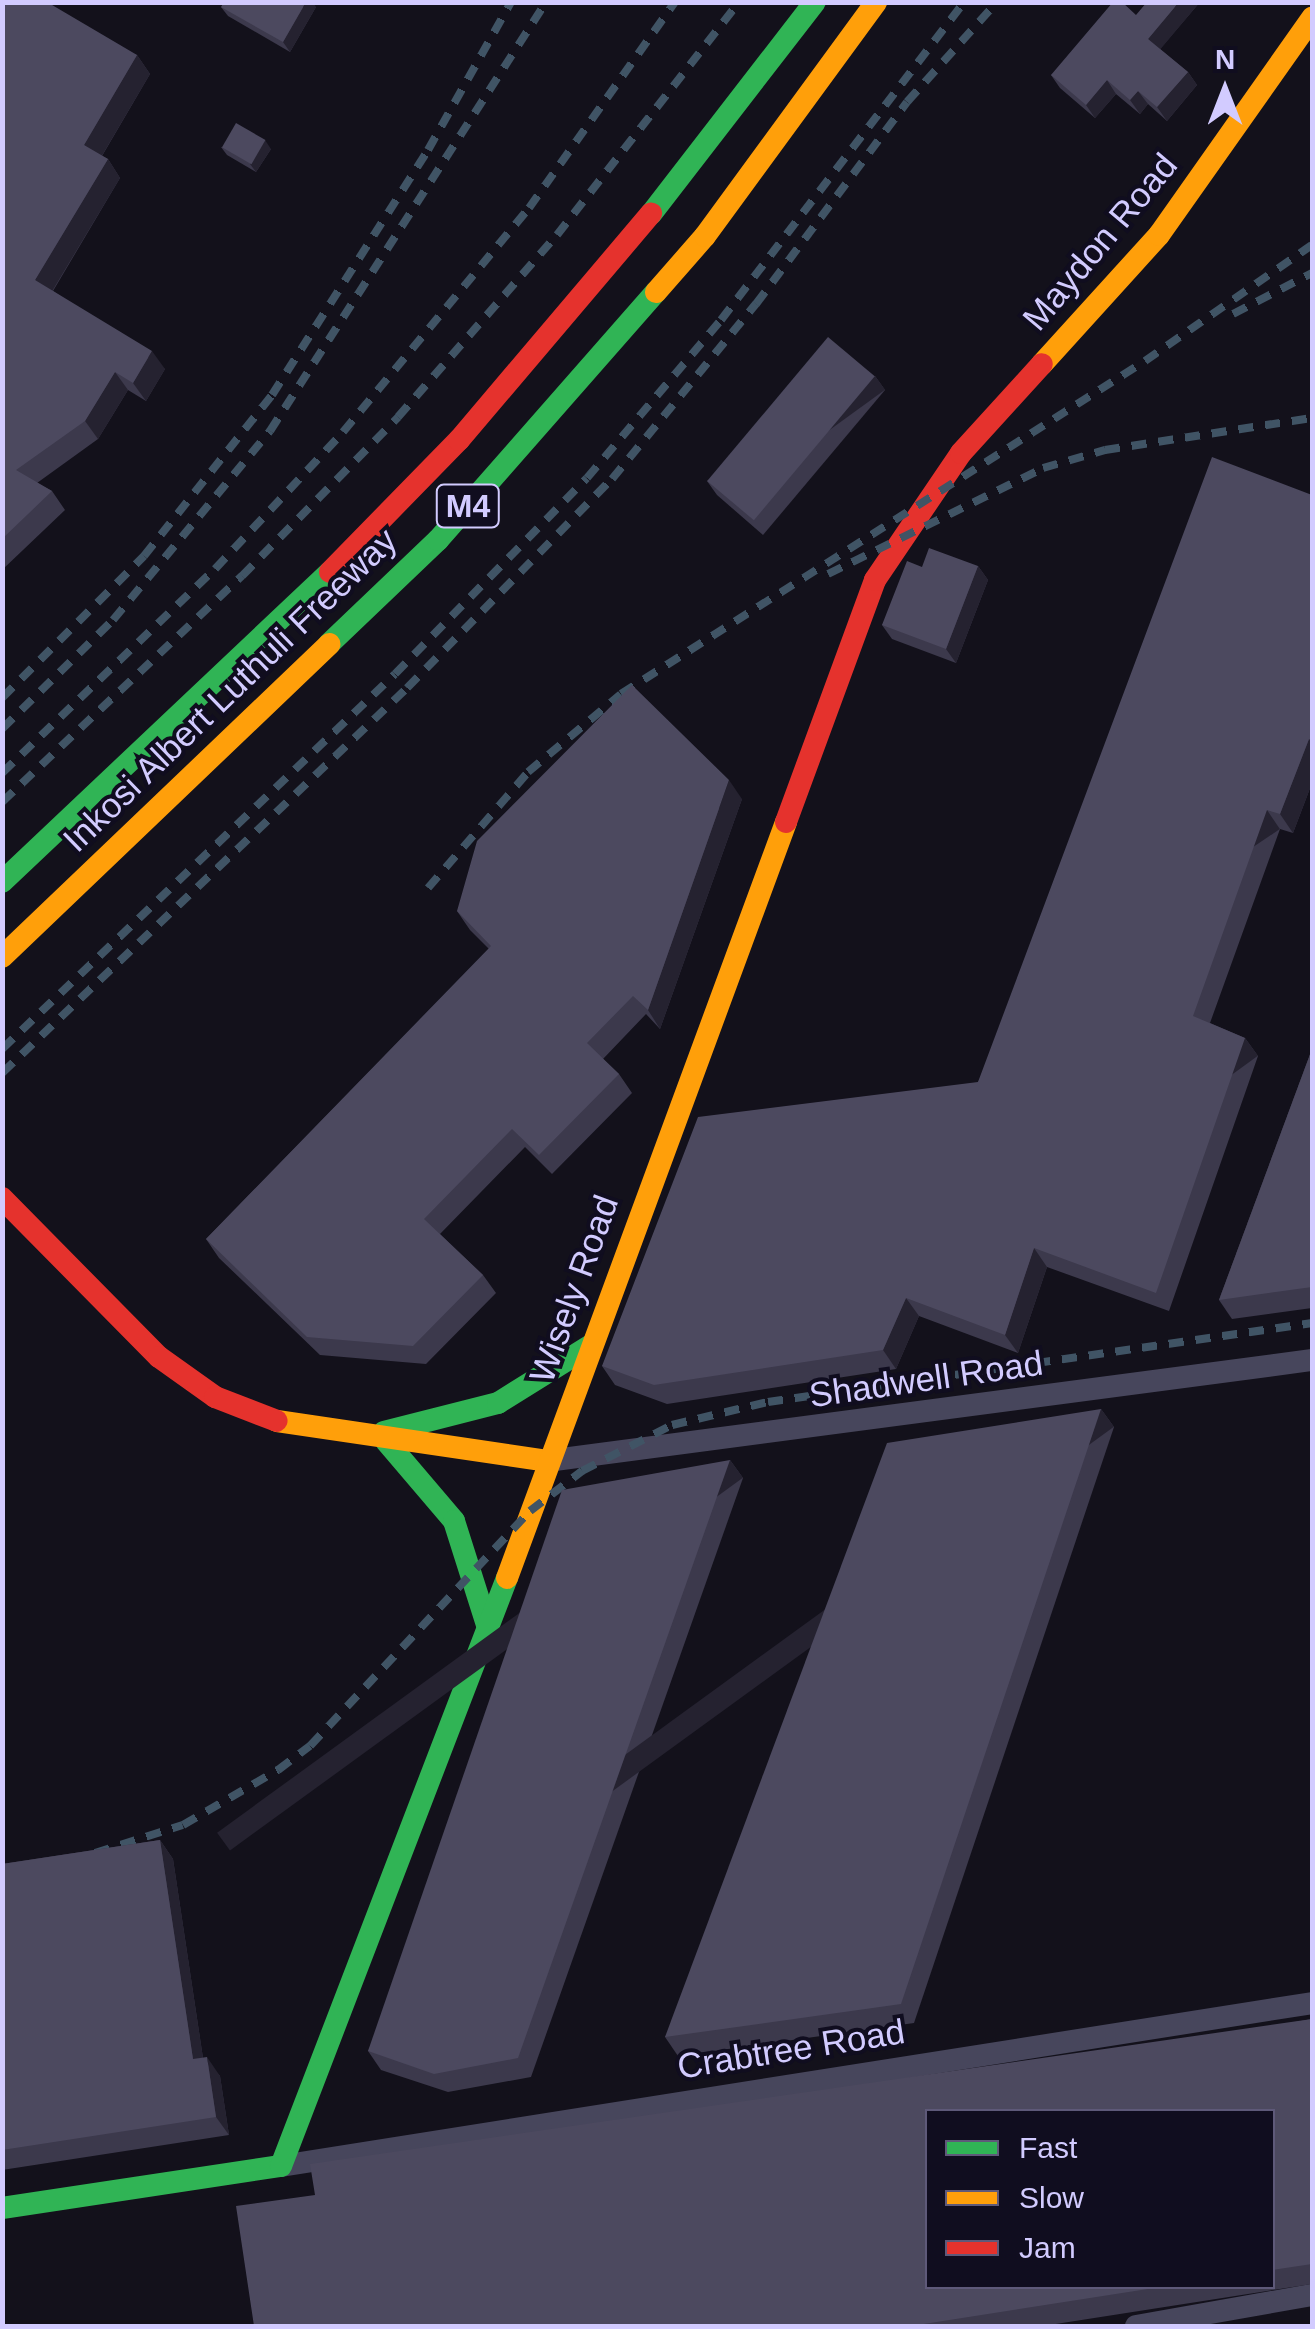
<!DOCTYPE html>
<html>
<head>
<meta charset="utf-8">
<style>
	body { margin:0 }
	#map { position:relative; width:1315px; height:2329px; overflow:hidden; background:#13111b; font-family:Helvetica,sans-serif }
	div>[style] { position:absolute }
	.street>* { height:22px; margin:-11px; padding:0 11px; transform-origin:11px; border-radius:11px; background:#47465c }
	.fast>* { height:22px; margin:-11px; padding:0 11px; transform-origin:11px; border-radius:11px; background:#30b455 }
	.slow>* { height:22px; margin:-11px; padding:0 11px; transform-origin:11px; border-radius:11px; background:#ff9f0a }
	.jam>* { height:22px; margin:-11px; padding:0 11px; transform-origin:11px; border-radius:11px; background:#e5322d }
	.rail>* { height:8px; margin-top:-4px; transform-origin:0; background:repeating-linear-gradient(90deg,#405465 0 15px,transparent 0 27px) }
	.wall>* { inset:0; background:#3c394c }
	.shaded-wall>* { inset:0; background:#252230; transform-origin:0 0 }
	.building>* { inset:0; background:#4c495f; transform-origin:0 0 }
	span { translate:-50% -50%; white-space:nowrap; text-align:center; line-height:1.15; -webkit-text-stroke:8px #100d1f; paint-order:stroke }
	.shield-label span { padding:2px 8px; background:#100d1f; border:2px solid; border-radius:8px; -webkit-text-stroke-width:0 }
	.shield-label { font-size:32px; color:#d2cbff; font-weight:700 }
	.street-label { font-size:35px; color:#d2cbff }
	.frame { position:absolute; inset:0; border:5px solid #d2cbff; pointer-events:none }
	.legend { position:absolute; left:925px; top:2109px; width:350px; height:180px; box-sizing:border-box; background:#100d1f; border:2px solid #5e5979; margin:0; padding:12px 18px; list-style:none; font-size:30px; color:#d2cbff }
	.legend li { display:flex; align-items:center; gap:20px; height:50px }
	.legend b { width:50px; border:2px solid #5e5979 }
	.north { position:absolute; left:1175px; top:40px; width:100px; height:100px; -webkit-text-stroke:8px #100d1f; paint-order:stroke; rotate:0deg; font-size:28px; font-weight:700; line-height:40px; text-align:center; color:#d2cbff }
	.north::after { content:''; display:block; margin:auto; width:35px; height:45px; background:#d2cbff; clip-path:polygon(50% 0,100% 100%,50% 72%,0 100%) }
</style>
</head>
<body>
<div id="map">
	<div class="street">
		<div style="left:547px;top:1461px;width:772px;rotate:-7.52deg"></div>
		<div style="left:281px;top:2166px;width:1044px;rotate:-8.98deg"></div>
		<div style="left:1136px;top:2326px;width:179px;rotate:-10deg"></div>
	</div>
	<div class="fast">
		<div style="left:651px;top:214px;width:268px;rotate:-52.3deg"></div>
		<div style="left:329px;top:644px;width:151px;rotate:-43.7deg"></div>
		<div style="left:438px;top:540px;width:330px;rotate:-48.7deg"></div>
		<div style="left:2px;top:882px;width:451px;rotate:-43.4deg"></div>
		<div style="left:384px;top:1432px;width:118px;rotate:-14.3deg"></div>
		<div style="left:498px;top:1403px;width:110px;rotate:-31.9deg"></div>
		<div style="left:386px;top:1441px;width:105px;rotate:49.6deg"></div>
		<div style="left:454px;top:1521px;width:112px;rotate:72.4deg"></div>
		<div style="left:2px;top:2208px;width:282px;rotate:-8.6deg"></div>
		<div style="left:281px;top:2166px;width:630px;rotate:-68.98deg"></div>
	</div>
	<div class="slow">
		<div style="left:656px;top:292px;width:74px;rotate:-48.8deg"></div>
		<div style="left:705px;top:236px;width:290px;rotate:-53.8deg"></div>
		<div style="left:1042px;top:364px;width:174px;rotate:-47.8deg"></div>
		<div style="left:1159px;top:235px;width:266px;rotate:-54.8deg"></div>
		<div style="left:2px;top:957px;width:453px;rotate:-43.7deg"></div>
		<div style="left:277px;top:1421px;width:273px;rotate:8.4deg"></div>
		<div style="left:507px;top:1578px;width:806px;rotate:-69.74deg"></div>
	</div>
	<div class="jam">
		<div style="left:330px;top:572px;width:185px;rotate:-45.7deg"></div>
		<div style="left:459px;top:440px;width:297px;rotate:-49.7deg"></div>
		<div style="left:786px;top:822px;width:258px;rotate:-69.8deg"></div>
		<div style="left:875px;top:580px;width:153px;rotate:-55.9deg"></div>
		<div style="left:961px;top:453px;width:120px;rotate:-47.7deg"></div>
		<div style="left:2px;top:1198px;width:223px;rotate:45.4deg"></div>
		<div style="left:159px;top:1357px;width:69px;rotate:35.5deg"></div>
		<div style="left:215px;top:1397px;width:66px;rotate:21.2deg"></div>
	</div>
	<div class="rail">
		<div style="left:1233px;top:314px;width:89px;rotate:-27.4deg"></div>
		<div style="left:828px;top:574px;width:240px;rotate:-26.2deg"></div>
		<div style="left:1043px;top:468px;width:65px;rotate:-16.2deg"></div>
		<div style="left:1105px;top:450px;width:209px;rotate:-8.8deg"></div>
		<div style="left:2px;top:698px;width:201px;rotate:-45deg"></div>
		<div style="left:144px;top:556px;width:206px;rotate:-51.5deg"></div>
		<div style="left:272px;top:395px;width:290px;rotate:-57.5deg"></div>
		<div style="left:428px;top:150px;width:170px;rotate:-60.7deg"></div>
		<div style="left:2px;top:729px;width:156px;rotate:-44.5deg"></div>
		<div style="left:113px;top:620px;width:246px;rotate:-50.3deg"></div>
		<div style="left:270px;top:431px;width:510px;rotate:-57.24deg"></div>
		<div style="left:2px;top:773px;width:295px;rotate:-43.8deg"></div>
		<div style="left:215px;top:569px;width:187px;rotate:-46.9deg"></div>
		<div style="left:343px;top:432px;width:291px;rotate:-50.3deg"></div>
		<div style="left:529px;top:208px;width:252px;rotate:-54.7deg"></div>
		<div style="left:2px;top:802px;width:330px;rotate:-43.3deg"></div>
		<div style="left:242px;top:576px;width:223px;rotate:-45.5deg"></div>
		<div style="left:398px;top:417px;width:242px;rotate:-48.9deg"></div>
		<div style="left:557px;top:235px;width:296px;rotate:-52deg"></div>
		<div style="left:428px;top:888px;width:153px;rotate:-49.2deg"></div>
		<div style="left:528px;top:772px;width:121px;rotate:-40deg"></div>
		<div style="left:621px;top:694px;width:621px;rotate:-32.44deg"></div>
		<div style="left:1145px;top:361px;width:203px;rotate:-34.8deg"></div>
		<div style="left:2px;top:1049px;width:543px;rotate:-43.66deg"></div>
		<div style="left:395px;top:674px;width:274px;rotate:-45.6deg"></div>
		<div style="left:587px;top:478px;width:207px;rotate:-49.7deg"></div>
		<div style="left:721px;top:320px;width:400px;rotate:-52.6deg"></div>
		<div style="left:2px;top:1073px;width:559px;rotate:-43.55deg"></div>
		<div style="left:407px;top:688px;width:293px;rotate:-45.6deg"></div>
		<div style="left:612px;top:479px;width:227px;rotate:-50.6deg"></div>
		<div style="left:756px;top:304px;width:252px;rotate:-53.2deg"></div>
		<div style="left:907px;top:102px;width:135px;rotate:-48deg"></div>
		<div style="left:95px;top:1853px;width:92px;rotate:-17.7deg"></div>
		<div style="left:183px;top:1825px;width:110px;rotate:-30.1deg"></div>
		<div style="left:278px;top:1770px;width:40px;rotate:-37deg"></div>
		<div style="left:310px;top:1746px;width:322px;rotate:-46.9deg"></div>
		<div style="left:530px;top:1511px;width:66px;rotate:-37.6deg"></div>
		<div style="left:582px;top:1471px;width:101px;rotate:-27.1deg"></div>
		<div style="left:672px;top:1425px;width:99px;rotate:-13.5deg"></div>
		<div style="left:768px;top:1402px;width:550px;rotate:-8.26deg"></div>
	</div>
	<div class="wall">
		<div style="clip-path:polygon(2px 2px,137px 55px,150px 74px,102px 156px,108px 159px,120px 178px,53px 291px,165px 369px,146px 401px,128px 390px,98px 439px,37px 483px,52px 491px,65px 510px,2px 570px)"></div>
		<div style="clip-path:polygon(1200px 2px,1160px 49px,1188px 72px,1197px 85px,1167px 121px,1148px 104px,1140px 114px,1116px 94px,1095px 118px,1060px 88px,1051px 75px,1136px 15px)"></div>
		<div style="clip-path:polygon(221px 7px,316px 7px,290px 52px,228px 16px)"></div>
		<div style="clip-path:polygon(221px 147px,271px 149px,256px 172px,227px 155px)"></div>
		<div style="clip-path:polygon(875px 376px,885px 390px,763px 535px,717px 495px,707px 481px)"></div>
		<div style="clip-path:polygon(1312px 495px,1312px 783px,1293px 833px,1280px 829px,1210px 1023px,1245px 1038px,1258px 1056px,1169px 1311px,1047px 1267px,1018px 1353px,919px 1316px,896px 1369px,667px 1404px,615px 1385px,602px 1366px,978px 1082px)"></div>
		<div style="clip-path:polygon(978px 566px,988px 580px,956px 663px,892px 639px,882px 625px,922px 567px)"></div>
		<div style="clip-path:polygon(742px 799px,660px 1029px,646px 1014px,603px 1059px,619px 1074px,632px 1093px,552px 1174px,525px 1147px,440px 1234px,483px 1275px,496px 1293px,426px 1364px,320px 1355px,219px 1258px,206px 1239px,489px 949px,470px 930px,457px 911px)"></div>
		<div style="clip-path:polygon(1312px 1049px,1312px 1308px,1232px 1319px,1219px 1300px)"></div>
		<div style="clip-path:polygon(1101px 1409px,1114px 1427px,914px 2023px,678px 2056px,665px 2037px)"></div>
		<div style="clip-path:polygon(730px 1460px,743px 1478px,531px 2077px,448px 2092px,381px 2070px,368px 2051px)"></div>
		<div style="clip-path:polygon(160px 1840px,173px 1859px,203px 2058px,220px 2076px,229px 2135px,2px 2170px,2px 1864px)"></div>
		<div style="clip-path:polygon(evenodd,1312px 2019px,1312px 2284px,1043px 2326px,254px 2326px,315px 2195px,1312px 2019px,1272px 2112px,1272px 2286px,928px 2286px,1272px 2112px)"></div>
	</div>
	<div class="shaded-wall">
		<div style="clip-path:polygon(306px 2px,313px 2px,316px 7px,290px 52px,283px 42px)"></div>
		<div style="clip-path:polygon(1179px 2px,1200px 2px,1158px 52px,1148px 39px)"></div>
		<div style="clip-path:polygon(137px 55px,150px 74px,97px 164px,84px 145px)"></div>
		<div style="clip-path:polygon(1188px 72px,1197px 85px,1167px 121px,1157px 107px)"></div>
		<div style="clip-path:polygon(1107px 80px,1116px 94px,1095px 118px,1086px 105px)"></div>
		<div style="clip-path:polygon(1138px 91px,1148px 104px,1140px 114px,1130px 100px)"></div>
		<div style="clip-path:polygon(265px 140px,271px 149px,256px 172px,250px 164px)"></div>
		<div style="clip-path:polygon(108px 159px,120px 178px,48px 298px,35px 280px)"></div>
		<div style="clip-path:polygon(152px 351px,165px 369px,146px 401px,133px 383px)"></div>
		<div style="clip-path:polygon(115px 372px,128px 390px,98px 439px,85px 421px)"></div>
		<div style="left:875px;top:376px;width:17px;height:189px;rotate:54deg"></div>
		<div style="clip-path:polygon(978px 566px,988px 580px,956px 663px,946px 649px)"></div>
		<div style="clip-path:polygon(1309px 739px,1312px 743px,1312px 783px,1293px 833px,1280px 814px)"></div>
		<div style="clip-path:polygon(729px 780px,742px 799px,660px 1029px,648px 1010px)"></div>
		<div style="left:1267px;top:810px;width:23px;height:219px;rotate:56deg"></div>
		<div style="left:1245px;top:1038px;width:22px;height:270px;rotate:54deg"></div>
		<div style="clip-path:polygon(1034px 1248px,1047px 1267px,1018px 1353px,1005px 1335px)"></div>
		<div style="clip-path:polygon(906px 1298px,919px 1316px,896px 1369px,883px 1350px)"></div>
		<div style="left:1101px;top:1409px;width:22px;height:628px;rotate:54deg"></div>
		<div style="left:730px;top:1460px;width:22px;height:634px;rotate:54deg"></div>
		<div style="clip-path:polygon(160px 1840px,173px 1859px,206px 2078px,193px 2059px)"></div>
		<div style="clip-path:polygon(207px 2057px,220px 2076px,229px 2135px,216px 2117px)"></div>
	</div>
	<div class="building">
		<div style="clip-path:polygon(2px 2px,47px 2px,137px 55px,84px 145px,108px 159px,35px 280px,152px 351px,133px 383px,115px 372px,85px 421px,16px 470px,52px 491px,2px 539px)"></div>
		<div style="clip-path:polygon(224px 2px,306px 2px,283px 42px,221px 7px)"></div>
		<div style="clip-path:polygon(1113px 2px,1122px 2px,1136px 15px,1147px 2px,1179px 2px,1148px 39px,1188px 72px,1157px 107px,1138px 91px,1130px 100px,1107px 80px,1086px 105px,1051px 75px)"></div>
		<div style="left:236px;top:123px;width:34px;height:28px;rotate:30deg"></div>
		<div style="left:828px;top:337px;width:61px;height:188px;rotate:40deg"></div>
		<div style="clip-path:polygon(1212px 457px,1312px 495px,1312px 740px,1309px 739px,1280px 814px,1267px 810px,1193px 1016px,1245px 1038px,1156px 1293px,1034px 1248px,1005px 1335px,906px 1298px,883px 1350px,654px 1385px,602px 1366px,698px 1117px,978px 1082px)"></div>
		<div style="clip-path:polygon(929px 548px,978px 566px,946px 649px,882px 625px,907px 561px,922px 567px)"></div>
		<div style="clip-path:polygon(632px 685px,729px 780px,648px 1010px,633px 996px,587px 1043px,619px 1074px,539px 1155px,512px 1129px,424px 1219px,483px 1275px,413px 1346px,307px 1337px,206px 1239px,491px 946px,457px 911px,477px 841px)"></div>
		<div style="clip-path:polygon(1312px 1049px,1312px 1287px,1219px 1300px)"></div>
		<div style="clip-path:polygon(1101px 1409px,901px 2004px,665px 2037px,887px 1443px)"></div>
		<div style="clip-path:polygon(730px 1460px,518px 2058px,434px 2074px,368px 2051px,562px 1490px)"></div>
		<div style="clip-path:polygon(160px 1840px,193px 2059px,207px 2057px,216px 2117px,2px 2150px,2px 1864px)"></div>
		<div style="clip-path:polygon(1312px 2019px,1312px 2264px,1272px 2270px,1272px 2112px,928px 2112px,928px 2286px,1167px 2286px,911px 2326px,254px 2326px,236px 2206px,315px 2195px,310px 2164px)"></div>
	</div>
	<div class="shield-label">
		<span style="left:468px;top:506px">M4</span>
	</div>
	<div class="street-label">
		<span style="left:1100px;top:242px;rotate:-50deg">Maydon Road</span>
		<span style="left:230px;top:690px;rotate:-44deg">Inkosi Albert Luthuli Freeway</span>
		<span style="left:574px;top:1289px;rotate:-70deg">Wisely Road</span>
		<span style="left:926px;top:1379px;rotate:-8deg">Shadwell Road</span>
		<span style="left:791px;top:2049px;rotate:-9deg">Crabtree Road</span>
	</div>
	<div class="frame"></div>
	<ul class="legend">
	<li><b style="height:12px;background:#30b455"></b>Fast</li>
	<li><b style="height:12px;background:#ff9f0a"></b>Slow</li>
	<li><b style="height:12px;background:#e5322d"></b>Jam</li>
	</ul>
	<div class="north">N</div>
</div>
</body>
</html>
